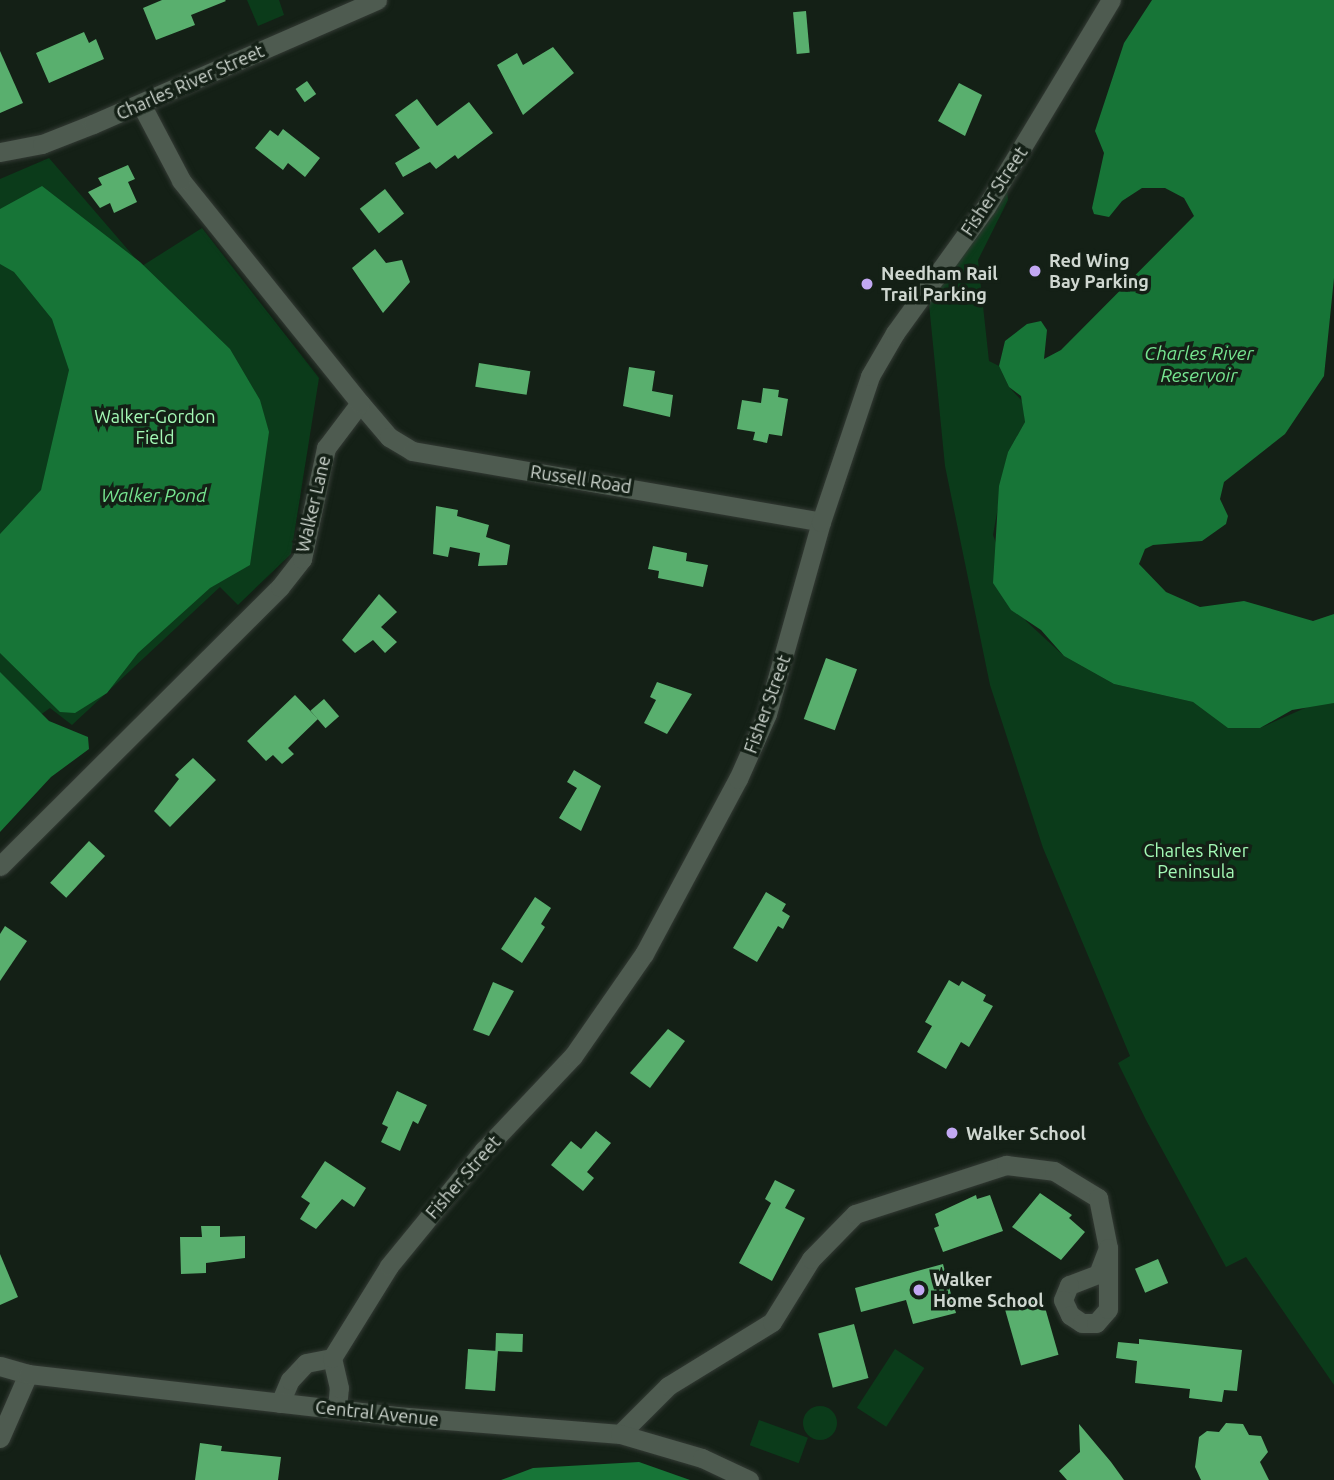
<!DOCTYPE html>
<html>
<head>
<meta charset="utf-8">
<style>
	body { margin:0 }
	#map { position:relative; width:1334px; height:1480px; overflow:hidden; background:#142016; font-family:Ubuntu,sans-serif }
	div>[style] { position:absolute }
	.green>* { inset:0; background:#0b3b1a; transform-origin:0 0 }
	.round { border-radius:50% }
	.water>* { inset:0; background:#177537 }
	.building>* { inset:0; background:#59af6e; transform-origin:0 0 }
	.roads { filter:drop-shadow(0 0 2px #333a34) drop-shadow(0 0 2px #333a34) }
	.minor>* { height:19px; margin:-9.5px; padding:0 9.5px; transform-origin:9.5px; border-radius:9.5px; background:#4e5b50 }
	.tertiary>* { height:19px; margin:-9.5px; padding:0 9.5px; transform-origin:9.5px; border-radius:9.5px; background:#4e5b50 }
	.secondary>* { height:19px; margin:-9.5px; padding:0 9.5px; transform-origin:9.5px; border-radius:9.5px; background:#4e5b50 }
	.dots>* { width:19px; height:19px; translate:-50% -50%; box-sizing:border-box; border:4px solid #142016; border-radius:50% }
	span { translate:-50% -50%; white-space:nowrap; text-align:center; line-height:1.15; -webkit-text-stroke:7px #142016; paint-order:stroke }
	.street-label { font-size:18px; color:#cfd7d0 }
	.poi-label { font-size:18px; color:#cfd7d0; font-weight:700 }
	.left { translate:0 -50%; text-align:left }
	.park-label { font-size:18px; color:#a4fab6 }
	.water-label { font-size:19px; color:#76e590; font-style:italic }
</style>
</head>
<body>
<div id="map">
	<div class="green">
		<div style="clip-path:polygon(247px 0,279px 0,284px 15px,258px 26px)"></div>
		<div style="clip-path:polygon(49px 158px,142px 266px,202px 228px,319px 378px,291px 554px,238px 605px,220px 587px,72px 725px,50px 708px,0 744px,0 179px)"></div>
		<div style="clip-path:polygon(1006px 180px,1008px 200px,978px 260px,989px 361px,999px 366px,1009px 387px,1023px 402px,1025px 422px,1008px 452px,993px 535px,1026px 621px,1064px 656px,1114px 684px,1193px 702px,1248px 727px,1260px 728px,1314px 704px,1334px 703px,1334px 1385px,1246px 1257px,1226px 1267px,1146px 1120px,1118px 1063px,1130px 1056px,1043px 848px,990px 685px,945px 466px,928px 294px)"></div>
		<div style="left:895px;top:1349px;width:35px;height:70px;rotate:33deg"></div>
		<div class="round" style="left:803px;top:1406px;width:34px;height:34px"></div>
		<div style="left:759px;top:1420px;width:52px;height:27px;rotate:20deg"></div>
	</div>
	<div class="water">
		<div style="clip-path:polygon(1152px 0,1334px 0,1334px 278px,1324px 376px,1285px 434px,1224px 482px,1220px 499px,1228px 516px,1226px 524px,1202px 541px,1153px 545px,1145px 549px,1139px 564px,1166px 592px,1200px 607px,1244px 601px,1313px 621px,1334px 614px,1334px 703px,1292px 710px,1260px 728px,1228px 728px,1193px 702px,1114px 684px,1064px 656px,1041px 630px,1011px 610px,993px 583px,999px 486px,1008px 452px,1025px 422px,1021px 396px,1009px 387px,999px 366px,1005px 341px,1027px 324px,1041px 321px,1047px 330px,1044px 359px,1061px 350px,1194px 216px,1184px 198px,1165px 188px,1142px 188px,1122px 201px,1109px 217px,1094px 214px,1092px 208px,1104px 153px,1095px 131px,1124px 43px)"></div>
		<div style="clip-path:polygon(42px 186px,140px 262px,230px 349px,260px 400px,269px 432px,250px 565px,210px 588px,138px 653px,107px 693px,75px 713px,60px 712px,0 653px,0 534px,41px 490px,69px 370px,52px 319px,14px 272px,0 264px,0 209px)"></div>
		<div style="clip-path:polygon(0 672px,49px 721px,88px 737px,89px 749px,51px 777px,0 832px)"></div>
		<div style="clip-path:polygon(639px 1462px,690px 1480px,501px 1480px,533px 1468px)"></div>
	</div>
	<div class="building">
		<div style="clip-path:polygon(162px 0,225px 0,226px 1px,191px 15px,195px 25px,156px 40px,143px 8px)"></div>
		<div style="left:806px;top:11px;width:42px;height:13px;rotate:85deg"></div>
		<div style="clip-path:polygon(84px 32px,89px 43px,96px 39px,104px 59px,49px 83px,36px 53px)"></div>
		<div style="clip-path:polygon(553px 47px,574px 73px,523px 115px,497px 65px,517px 53px,523px 65px)"></div>
		<div style="clip-path:polygon(0 51px,23px 103px,0 113px)"></div>
		<div style="left:307px;top:81px;width:16px;height:14px;rotate:55deg"></div>
		<div style="clip-path:polygon(959px 83px,982px 95px,965px 136px,938px 121px)"></div>
		<div style="clip-path:polygon(417px 99px,437px 126px,469px 102px,493px 133px,458px 159px,455px 155px,436px 169px,430px 162px,403px 177px,395px 163px,420px 148px,395px 115px)"></div>
		<div style="clip-path:polygon(283px 129px,320px 158px,305px 177px,288px 163px,283px 170px,255px 148px,270px 130px,278px 136px)"></div>
		<div style="clip-path:polygon(128px 165px,135px 179px,128px 182px,137px 202px,114px 213px,110px 203px,100px 208px,88px 192px,102px 185px,98px 178px)"></div>
		<div style="left:385px;top:189px;width:31px;height:32px;rotate:52deg"></div>
		<div style="clip-path:polygon(375px 249px,386px 263px,402px 260px,410px 282px,383px 313px,352px 268px)"></div>
		<div style="left:479px;top:363px;width:52px;height:24px;rotate:9deg"></div>
		<div style="clip-path:polygon(629px 367px,655px 371px,652px 391px,673px 395px,670px 417px,623px 406px)"></div>
		<div style="clip-path:polygon(763px 388px,779px 390px,778px 397px,788px 399px,782px 436px,769px 434px,767px 443px,753px 440px,755px 432px,737px 429px,742px 400px,761px 403px)"></div>
		<div style="clip-path:polygon(436px 506px,458px 510px,457px 516px,489px 525px,486px 537px,510px 545px,507px 565px,478px 566px,480px 553px,450px 547px,448px 557px,433px 554px)"></div>
		<div style="clip-path:polygon(653px 546px,687px 553px,686px 561px,708px 565px,703px 587px,658px 578px,659px 571px,648px 569px)"></div>
		<div style="clip-path:polygon(379px 594px,397px 612px,381px 627px,397px 642px,385px 653px,373px 640px,355px 653px,342px 640px)"></div>
		<div style="left:826px;top:658px;width:33px;height:65px;rotate:20deg"></div>
		<div style="clip-path:polygon(657px 682px,692px 694px,667px 734px,644px 723px,656px 700px,650px 697px)"></div>
		<div style="clip-path:polygon(295px 695px,318px 719px,288px 748px,294px 754px,282px 764px,273px 755px,266px 761px,247px 741px)"></div>
		<div style="left:324px;top:699px;width:23px;height:18px;rotate:49deg"></div>
		<div style="clip-path:polygon(193px 758px,216px 780px,170px 827px,154px 811px,179px 779px,175px 775px)"></div>
		<div style="clip-path:polygon(574px 770px,601px 786px,581px 831px,559px 818px,577px 788px,567px 782px)"></div>
		<div style="left:89px;top:841px;width:22px;height:57px;rotate:43deg"></div>
		<div style="clip-path:polygon(766px 892px,786px 904px,782px 911px,790px 916px,783px 929px,778px 926px,757px 962px,733px 948px)"></div>
		<div style="clip-path:polygon(535px 897px,551px 908px,541px 924px,545px 927px,522px 963px,501px 949px)"></div>
		<div style="clip-path:polygon(5px 926px,27px 941px,0 981px,0 934px)"></div>
		<div style="clip-path:polygon(949px 980px,959px 986px,962px 981px,986px 995px,983px 1001px,993px 1006px,969px 1047px,961px 1042px,946px 1069px,917px 1052px,932px 1026px,925px 1022px)"></div>
		<div style="clip-path:polygon(493px 982px,514px 991px,489px 1036px,473px 1030px)"></div>
		<div style="clip-path:polygon(668px 1029px,685px 1041px,650px 1088px,630px 1073px)"></div>
		<div style="clip-path:polygon(397px 1091px,427px 1105px,418px 1124px,413px 1121px,400px 1151px,381px 1142px,388px 1127px,382px 1124px)"></div>
		<div style="clip-path:polygon(596px 1131px,611px 1143px,587px 1172px,594px 1178px,583px 1191px,551px 1165px,571px 1141px,581px 1149px)"></div>
		<div style="clip-path:polygon(325px 1161px,366px 1188px,354px 1207px,342px 1199px,316px 1229px,300px 1219px,310px 1203px,301px 1197px)"></div>
		<div style="clip-path:polygon(775px 1180px,795px 1190px,785px 1208px,805px 1218px,772px 1281px,739px 1263px,771px 1203px,765px 1199px)"></div>
		<div style="clip-path:polygon(1040px 1193px,1072px 1215px,1069px 1218px,1085px 1232px,1061px 1260px,1012px 1227px)"></div>
		<div style="clip-path:polygon(976px 1195px,977px 1199px,990px 1195px,1003px 1231px,943px 1252px,934px 1228px,939px 1226px,935px 1214px)"></div>
		<div style="clip-path:polygon(201px 1226px,220px 1226px,220px 1237px,245px 1236px,245px 1258px,206px 1263px,206px 1273px,181px 1274px,180px 1237px,202px 1237px)"></div>
		<div style="clip-path:polygon(0 1254px,18px 1297px,0 1305px)"></div>
		<div style="left:1158px;top:1259px;width:26px;height:25px;rotate:67deg"></div>
		<div style="clip-path:polygon(943px 1264px,956px 1313px,913px 1324px,906px 1300px,861px 1312px,855px 1288px)"></div>
		<div style="left:1042px;top:1297px;width:60px;height:39px;rotate:74deg"></div>
		<div style="left:854px;top:1324px;width:56px;height:37px;rotate:75deg"></div>
		<div style="left:496px;top:1333px;width:27px;height:18px;rotate:2deg"></div>
		<div style="clip-path:polygon(1139px 1339px,1242px 1350px,1237px 1391px,1224px 1390px,1222px 1402px,1189px 1398px,1190px 1389px,1135px 1383px,1137px 1361px,1116px 1358px,1118px 1342px,1139px 1344px)"></div>
		<div style="left:468px;top:1349px;width:30px;height:40px;rotate:4deg"></div>
		<div style="clip-path:polygon(1226px 1423px,1243px 1424px,1249px 1435px,1261px 1436px,1268px 1452px,1260px 1462px,1269px 1480px,1201px 1480px,1195px 1467px,1199px 1437px,1207px 1431px,1219px 1432px)"></div>
		<div style="clip-path:polygon(1079px 1424px,1111px 1462px,1124px 1480px,1067px 1480px,1059px 1471px,1080px 1452px)"></div>
		<div style="clip-path:polygon(200px 1443px,222px 1446px,221px 1451px,281px 1457px,278px 1480px,195px 1480px)"></div>
	</div>
	<div class="roads">
		<div class="minor">
			<div style="left:360px;top:403px;width:45px;rotate:49.5deg"></div>
			<div style="left:389px;top:437px;width:27px;rotate:31deg"></div>
			<div style="left:412px;top:451px;width:415px;rotate:9.8deg"></div>
			<div style="left:0;top:866px;width:395px;rotate:-44.9deg"></div>
			<div style="left:280px;top:587px;width:36px;rotate:-52deg"></div>
			<div style="left:302px;top:559px;width:114px;rotate:-77.8deg"></div>
			<div style="left:326px;top:448px;width:56px;rotate:-52.9deg"></div>
			<div style="left:360px;top:403px;width:286px;rotate:-128.8deg"></div>
			<div style="left:181px;top:180px;width:86px;rotate:-117.8deg"></div>
			<div style="left:280px;top:1403px;width:25px;rotate:-67deg"></div>
			<div style="left:290px;top:1380px;width:23px;rotate:-47deg"></div>
			<div style="left:306px;top:1363px;width:26px;rotate:-11deg"></div>
			<div style="left:337px;top:1409px;width:21px;rotate:-85deg"></div>
			<div style="left:339px;top:1388px;width:31px;rotate:-103deg"></div>
			<div style="left:332px;top:1358px;width:108px;rotate:-58.2deg"></div>
			<div style="left:389px;top:1266px;width:150px;rotate:-50.7deg"></div>
			<div style="left:484px;top:1150px;width:129px;rotate:-46.6deg"></div>
			<div style="left:573px;top:1056px;width:124px;rotate:-55.2deg"></div>
			<div style="left:644px;top:954px;width:199px;rotate:-61.8deg"></div>
			<div style="left:738px;top:779px;width:71px;rotate:-66deg"></div>
			<div style="left:767px;top:714px;width:199px;rotate:-74.3deg"></div>
			<div style="left:821px;top:522px;width:154px;rotate:-71.4deg"></div>
			<div style="left:870px;top:376px;width:50px;rotate:-59.8deg"></div>
			<div style="left:895px;top:333px;width:155px;rotate:-54.2deg"></div>
			<div style="left:986px;top:207px;width:242px;rotate:-58.9deg"></div>
			<div style="left:620px;top:1434px;width:68px;rotate:-45deg"></div>
			<div style="left:668px;top:1386px;width:122px;rotate:-31.6deg"></div>
			<div style="left:772px;top:1322px;width:74px;rotate:-58.2deg"></div>
			<div style="left:811px;top:1259px;width:63px;rotate:-45.6deg"></div>
			<div style="left:855px;top:1214px;width:159px;rotate:-18deg"></div>
			<div style="left:1006px;top:1165px;width:48px;rotate:7.1deg"></div>
			<div style="left:1054px;top:1171px;width:52px;rotate:31.5deg"></div>
			<div style="left:1098px;top:1198px;width:51px;rotate:78.7deg"></div>
			<div style="left:1108px;top:1248px;width:28px;rotate:111deg"></div>
			<div style="left:1098px;top:1274px;width:31px;rotate:159deg"></div>
			<div style="left:1069px;top:1285px;width:16px;rotate:112deg"></div>
			<div style="left:1063px;top:1300px;width:17px;rotate:65deg"></div>
			<div style="left:1070px;top:1315px;width:14px;rotate:34deg"></div>
			<div style="left:1082px;top:1323px;width:14px"></div>
			<div style="left:1096px;top:1323px;width:18px;rotate:-49deg"></div>
			<div style="left:1108px;top:1309px;width:61px;rotate:-90deg"></div>
			<div style="left:0;top:1438px;width:70px;rotate:-66.4deg"></div>
		</div>
		<div class="tertiary">
			<div style="left:0;top:152px;width:43px;rotate:-10.8deg"></div>
			<div style="left:42px;top:144px;width:55px;rotate:-21.4deg"></div>
			<div style="left:93px;top:124px;width:310px;rotate:-23.6deg"></div>
		</div>
		<div class="secondary">
			<div style="left:0;top:1366px;width:29px;rotate:16deg"></div>
			<div style="left:28px;top:1374px;width:370px;rotate:6.5deg"></div>
			<div style="left:396px;top:1416px;width:225px;rotate:4.6deg"></div>
			<div style="left:620px;top:1434px;width:85px;rotate:16.3deg"></div>
			<div style="left:702px;top:1458px;width:52px;rotate:25.1deg"></div>
		</div>
	</div>
	<div class="dots">
		<div style="left:1035px;top:271px;background:#c2a8f3"></div>
		<div style="left:867px;top:284px;background:#c2a8f3"></div>
		<div style="left:952px;top:1133px;background:#c2a8f3"></div>
		<div style="left:919px;top:1290px;background:#c2a8f3"></div>
	</div>
	<div class="street-label">
		<span style="left:190px;top:82px;rotate:-24deg">Charles River Street</span>
		<span style="left:994px;top:191px;rotate:-56deg">Fisher Street</span>
		<span style="left:581px;top:479px;rotate:9deg">Russell Road</span>
		<span style="left:313px;top:504px;rotate:-77deg">Walker Lane</span>
		<span style="left:767px;top:704px;rotate:-70deg">Fisher Street</span>
		<span style="left:463px;top:1177px;rotate:-49deg">Fisher Street</span>
		<span style="left:377px;top:1413px;rotate:6deg">Central Avenue</span>
	</div>
	<div class="poi-label">
		<span class="left" style="left:1049px;top:271px">Red Wing<br>Bay Parking</span>
		<span class="left" style="left:881px;top:284px">Needham Rail<br>Trail Parking</span>
		<span class="left" style="left:966px;top:1133px">Walker School</span>
		<span class="left" style="left:933px;top:1290px">Walker<br>Home School</span>
	</div>
	<div class="park-label">
		<span style="left:155px;top:427px">Walker-Gordon<br>Field</span>
		<span style="left:1196px;top:861px">Charles River<br>Peninsula</span>
	</div>
	<div class="water-label">
		<span style="left:1199px;top:365px">Charles River<br>Reservoir</span>
		<span style="left:154px;top:496px">Walker Pond</span>
	</div>
</div>
</body>
</html>
